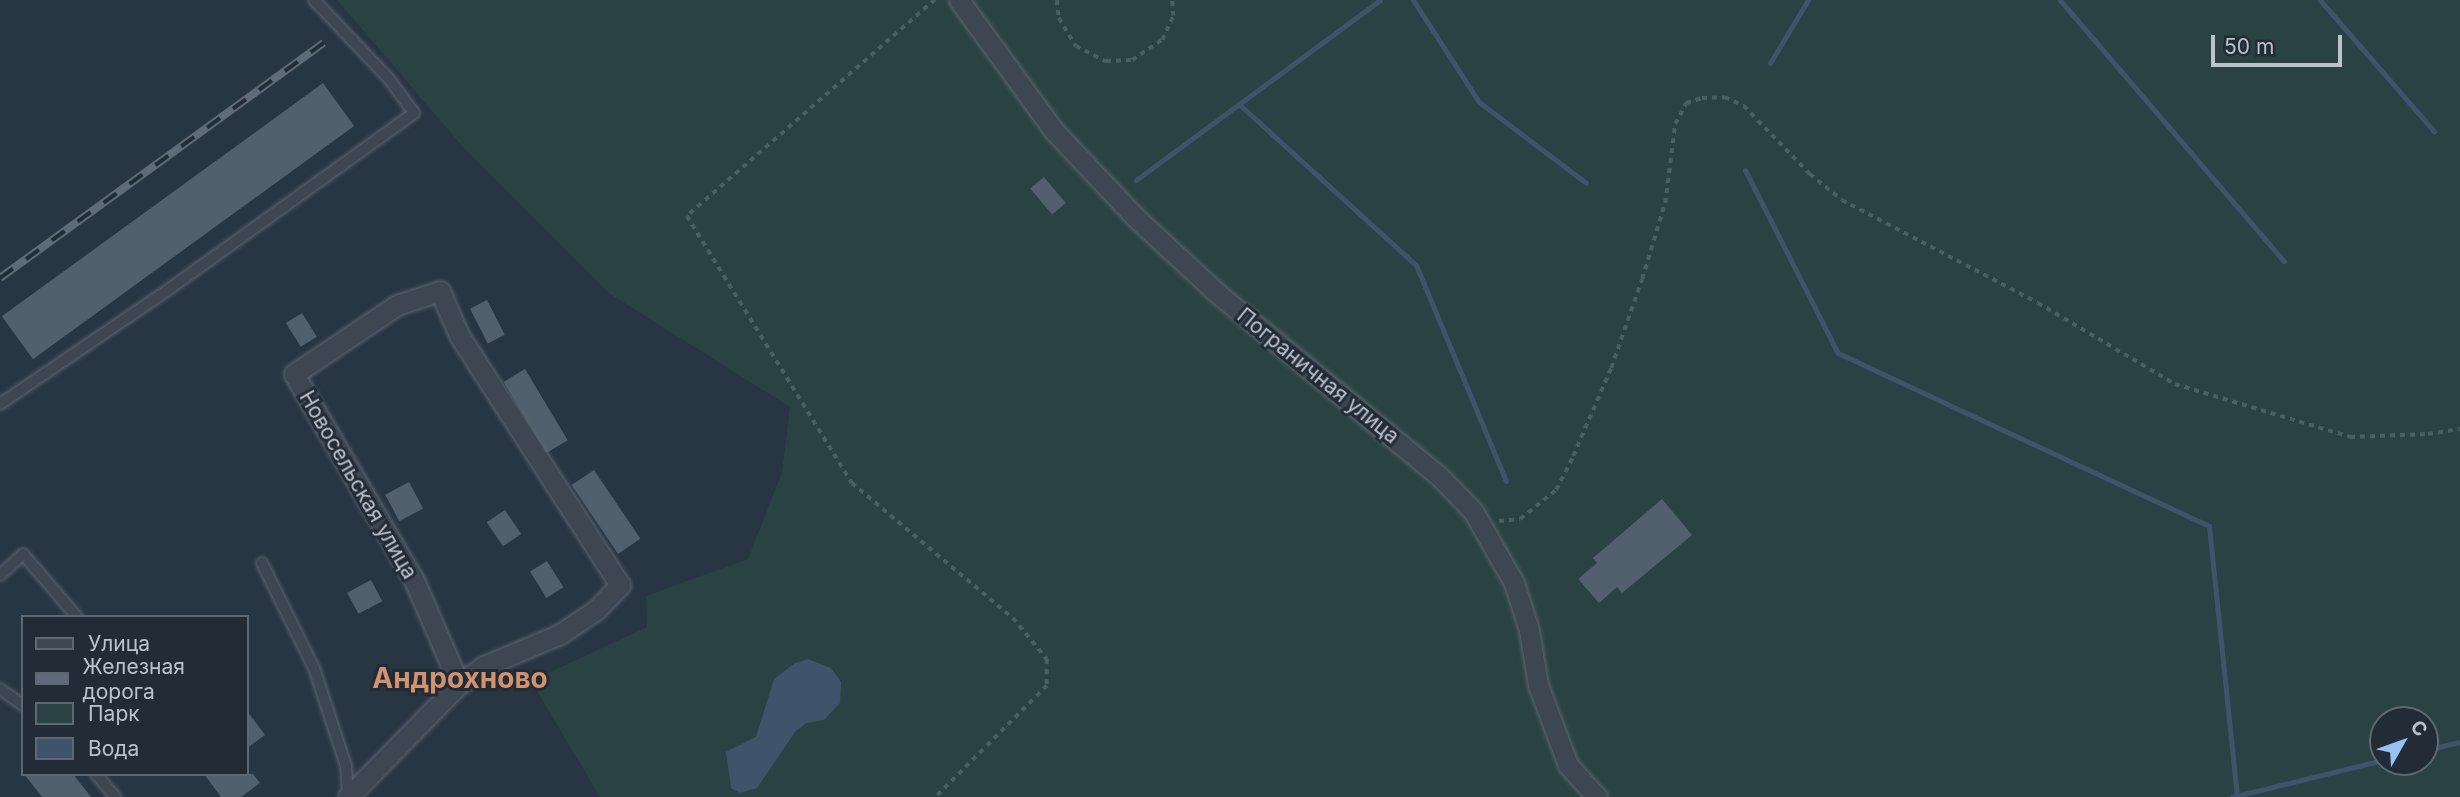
<!DOCTYPE html>
<html>
<head>
<meta charset="utf-8">
<style>
	body { margin:0 }
	#map { position:relative; width:2460px; height:797px; overflow:hidden; background:#283542; font-family:Inter,sans-serif }
	div>[style] { position:absolute }
	.green>* { inset:0; background:#2a4243 }
	.water>* { inset:0; background:#3f546a }
	.stream>* { height:5px; margin:-2.5px; padding:0 2.5px; transform-origin:2.5px; border-radius:2.5px; background:#3f546a }
	.building>* { inset:0; background:#52606d; transform-origin:0 0 }
	.path>* { height:3.5px; margin-top:-1.75px; transform-origin:0; background:repeating-linear-gradient(90deg,#495f60 0 5px,transparent 0 10px) }
	.roads { filter:drop-shadow(0 0 2px #5b656f) drop-shadow(0 0 2px #5b656f) }
	.lane>* { height:10px; margin:-5px; padding:0 5px; transform-origin:5px; border-radius:5px; background:#3d4752 }
	.street>* { height:19px; margin:-9.5px; padding:0 9.5px; transform-origin:9.5px; border-radius:9.5px; background:#3d4752 }
	.rail>* { height:8px; margin-top:-4px; transform-origin:0; background:repeating-linear-gradient(90deg,#212c37 0 16px,#5f6b78 0 32px); box-sizing:border-box; border-block:2px solid #5f6b78 }
	span { translate:-50% -50%; white-space:nowrap; text-align:center; line-height:1.15; -webkit-text-stroke:6px #212c37; paint-order:stroke }
	.street-label { font-size:21px; color:#bac2cc }
	.district-label { font-size:28px; color:#d2926e; font-weight:700 }
	.legend { position:absolute; left:21px; top:615px; width:228px; height:161px; box-sizing:border-box; background:#212c37; border:2px solid #5e6873; margin:0; padding:9px 12px; list-style:none; font-size:21px; color:#bac2cc }
	.legend li { display:flex; align-items:center; gap:14px; height:35px }
	.legend b { width:35px; border:2px solid #5e6873 }
	.north { position:absolute; left:2369px; top:706px; width:70px; height:70px; box-sizing:border-box; background:#212c37; border:2px solid #5e6873; border-radius:50%; rotate:50deg; font-size:19px; font-weight:700; line-height:28px; text-align:center; color:#bac2cc }
	.north::after { content:''; display:block; margin:auto; width:24px; height:32px; background:#96c1f4; clip-path:polygon(50% 0,100% 100%,50% 72%,0 100%) }
	.scale { position:absolute; left:2211px; top:35px; width:131px; height:32px; box-sizing:border-box; border:4px solid #bac2cc; border-top:0; padding-left:9px; font-size:21px; line-height:24px; white-space:nowrap; color:#bac2cc; -webkit-text-stroke:5px #212c37; paint-order:stroke }
</style>
</head>
<body>
<div id="map">
	<div class="green">
		<div style="clip-path:polygon(evenodd,337px 0,2460px 0,2460px 797px,600px 797px,531px 681px,647px 627px,646px 596px,748px 559px,782px 472px,790px 407px,610px 294px,463px 147px,337px 0,2383px 720px,2425px 720px,2425px 762px,2383px 762px,2383px 720px)"></div>
	</div>
	<div class="water">
		<div style="clip-path:polygon(808px 659px,831px 668px,841px 682px,840px 703px,824px 720px,806px 723px,795px 732px,757px 788px,740px 793px,731px 788px,726px 752px,756px 737px,774px 679px,795px 663px)"></div>
	</div>
	<div class="stream">
		<div style="left:1413px;top:0;width:121px;rotate:57.1deg"></div>
		<div style="left:1479px;top:102px;width:134px;rotate:37.1deg"></div>
		<div style="left:2060px;top:0;width:344px;rotate:49.4deg"></div>
		<div style="left:2320px;top:0;width:174px;rotate:49deg"></div>
		<div style="left:1770px;top:63px;width:74px;rotate:-58.9deg"></div>
		<div style="left:1240px;top:105px;width:238px;rotate:42.3deg"></div>
		<div style="left:1416px;top:265px;width:234px;rotate:67.4deg"></div>
		<div style="left:1745px;top:170px;width:205px;rotate:63.1deg"></div>
		<div style="left:1838px;top:353px;width:409px;rotate:25deg"></div>
		<div style="left:2209px;top:526px;width:271px;rotate:84.1deg"></div>
		<div style="left:1136px;top:180px;width:303px;rotate:-36.4deg"></div>
		<div style="left:2425px;top:750px;width:36px;rotate:-13deg"></div>
		<div style="left:2232px;top:797px;width:155px;rotate:-13.8deg"></div>
	</div>
	<div class="building">
		<div style="left:323px;top:83px;width:53px;height:397px;rotate:54deg"></div>
		<div style="left:1044px;top:177px;width:34px;height:18px;rotate:50deg"></div>
		<div style="left:487px;top:300px;width:39px;height:19px;rotate:63deg"></div>
		<div style="left:302px;top:313px;width:28px;height:19px;rotate:58deg"></div>
		<div style="left:525px;top:369px;width:83px;height:25px;rotate:59deg"></div>
		<div style="left:594px;top:470px;width:83px;height:27px;rotate:56deg"></div>
		<div style="left:409px;top:482px;width:30px;height:27px;rotate:62deg"></div>
		<div style="clip-path:polygon(1662px 499px,1692px 535px,1622px 593px,1617px 587px,1599px 603px,1578px 579px,1597px 563px,1593px 558px)"></div>
		<div style="left:505px;top:510px;width:29px;height:22px;rotate:56deg"></div>
		<div style="left:547px;top:561px;width:31px;height:20px;rotate:58deg"></div>
		<div style="left:371px;top:580px;width:24px;height:27px;rotate:62deg"></div>
		<div style="clip-path:polygon(247px 711px,265px 735px,247px 748px)"></div>
		<div style="clip-path:polygon(24px 774px,73px 774px,91px 797px,42px 797px)"></div>
		<div style="clip-path:polygon(204px 774px,253px 774px,260px 783px,241px 797px,221px 797px)"></div>
	</div>
	<div class="path">
		<div style="left:935px;top:0;width:329px;rotate:138.9deg"></div>
		<div style="left:687px;top:216px;width:314px;rotate:58.3deg"></div>
		<div style="left:852px;top:483px;width:210px;rotate:40deg"></div>
		<div style="left:1013px;top:618px;width:53px;rotate:50.3deg"></div>
		<div style="left:1047px;top:659px;width:27px;rotate:90deg"></div>
		<div style="left:1047px;top:686px;width:157px;rotate:135deg"></div>
		<div style="left:1057px;top:0;width:18px;rotate:84deg"></div>
		<div style="left:1059px;top:18px;width:33px;rotate:59deg"></div>
		<div style="left:1076px;top:46px;width:34px;rotate:27deg"></div>
		<div style="left:1106px;top:61px;width:26px;rotate:-2deg"></div>
		<div style="left:1132px;top:60px;width:36px;rotate:-34deg"></div>
		<div style="left:1162px;top:40px;width:26px;rotate:-65deg"></div>
		<div style="left:1173px;top:16px;width:16px;rotate:-94deg"></div>
		<div style="left:1499px;top:521px;width:21px;rotate:-5deg"></div>
		<div style="left:1520px;top:519px;width:46px;rotate:-38.9deg"></div>
		<div style="left:1556px;top:490px;width:38px;rotate:-63deg"></div>
		<div style="left:1573px;top:456px;width:96px;rotate:-66.6deg"></div>
		<div style="left:1611px;top:368px;width:94px;rotate:-70.8deg"></div>
		<div style="left:1642px;top:279px;width:79px;rotate:-73.2deg"></div>
		<div style="left:1665px;top:203px;width:80px;rotate:-82.8deg"></div>
		<div style="left:1675px;top:124px;width:24px;rotate:-62deg"></div>
		<div style="left:1686px;top:103px;width:17px;rotate:-17deg"></div>
		<div style="left:1702px;top:98px;width:23px;rotate:-2deg"></div>
		<div style="left:1725px;top:97px;width:21px;rotate:25deg"></div>
		<div style="left:1744px;top:106px;width:95px;rotate:45.9deg"></div>
		<div style="left:1810px;top:174px;width:41px;rotate:39.1deg"></div>
		<div style="left:1842px;top:200px;width:221px;rotate:27.7deg"></div>
		<div style="left:2038px;top:303px;width:159px;rotate:30.6deg"></div>
		<div style="left:2175px;top:384px;width:183px;rotate:16.8deg"></div>
		<div style="left:2350px;top:437px;width:78px;rotate:-2.2deg"></div>
		<div style="left:2428px;top:434px;width:32px;rotate:-9deg"></div>
	</div>
	<div class="roads">
		<div class="lane">
			<div style="left:0;top:404px;width:208px;rotate:-34.2deg"></div>
			<div style="left:172px;top:287px;width:298px;rotate:-35.7deg"></div>
			<div style="left:414px;top:113px;width:42px;rotate:-126.3deg"></div>
			<div style="left:389px;top:79px;width:109px;rotate:-133.5deg"></div>
			<div style="left:262px;top:563px;width:117px;rotate:63.7deg"></div>
			<div style="left:314px;top:668px;width:103px;rotate:71.9deg"></div>
			<div style="left:346px;top:766px;width:30px;rotate:86deg"></div>
			<div style="left:0;top:575px;width:31px;rotate:-42deg"></div>
			<div style="left:23px;top:554px;width:83px;rotate:49.4deg"></div>
			<div style="left:0;top:689px;width:28px;rotate:35deg"></div>
			<div style="left:96px;top:774px;width:30px;rotate:50deg"></div>
		</div>
		<div class="street">
			<div style="left:959px;top:0;width:163px;rotate:54deg"></div>
			<div style="left:1055px;top:132px;width:117px;rotate:46.7deg"></div>
			<div style="left:1135px;top:217px;width:112px;rotate:42.8deg"></div>
			<div style="left:1217px;top:293px;width:286px;rotate:39.5deg"></div>
			<div style="left:1438px;top:475px;width:50px;rotate:45.8deg"></div>
			<div style="left:1473px;top:511px;width:83px;rotate:60.3deg"></div>
			<div style="left:1514px;top:583px;width:49px;rotate:72.3deg"></div>
			<div style="left:1529px;top:630px;width:56px;rotate:80.7deg"></div>
			<div style="left:1538px;top:685px;width:85px;rotate:69.4deg"></div>
			<div style="left:1568px;top:765px;width:43px;rotate:47.8deg"></div>
			<div style="left:348px;top:797px;width:158px;rotate:-45.5deg"></div>
			<div style="left:459px;top:684px;width:31px;rotate:-36deg"></div>
			<div style="left:484px;top:666px;width:82px;rotate:-22.8deg"></div>
			<div style="left:560px;top:634px;width:43px;rotate:-33.7deg"></div>
			<div style="left:596px;top:610px;width:35px;rotate:-46deg"></div>
			<div style="left:620px;top:585px;width:297px;rotate:-122.8deg"></div>
			<div style="left:459px;top:335px;width:48px;rotate:-113.4deg"></div>
			<div style="left:440px;top:291px;width:45px;rotate:162deg"></div>
			<div style="left:397px;top:305px;width:124px;rotate:146.2deg"></div>
			<div style="left:294px;top:374px;width:238px;rotate:59.8deg"></div>
			<div style="left:414px;top:580px;width:113px;rotate:66.6deg"></div>
		</div>
	</div>
	<div class="rail">
		<div style="left:0;top:278px;width:400px;rotate:-36deg"></div>
	</div>
	<div class="street-label">
		<span style="left:1318px;top:376px;rotate:39deg">Пограничная улица</span>
		<span style="left:358px;top:485px;rotate:60deg">Новосельская улица</span>
	</div>
	<div class="district-label">
		<span style="left:460px;top:678px">Андрохново</span>
	</div>
	<ul class="legend">
	<li><b style="height:9px;background:#3d4752"></b>Улица</li>
	<li><b style="height:9px;background:#5f6b78"></b>Железная дорога</li>
	<li><b style="height:19px;background:#2a4243"></b>Парк</li>
	<li><b style="height:19px;background:#3f546a"></b>Вода</li>
	</ul>
	<div class="north">С</div>
	<div class="scale">50 m</div>
</div>
</body>
</html>
